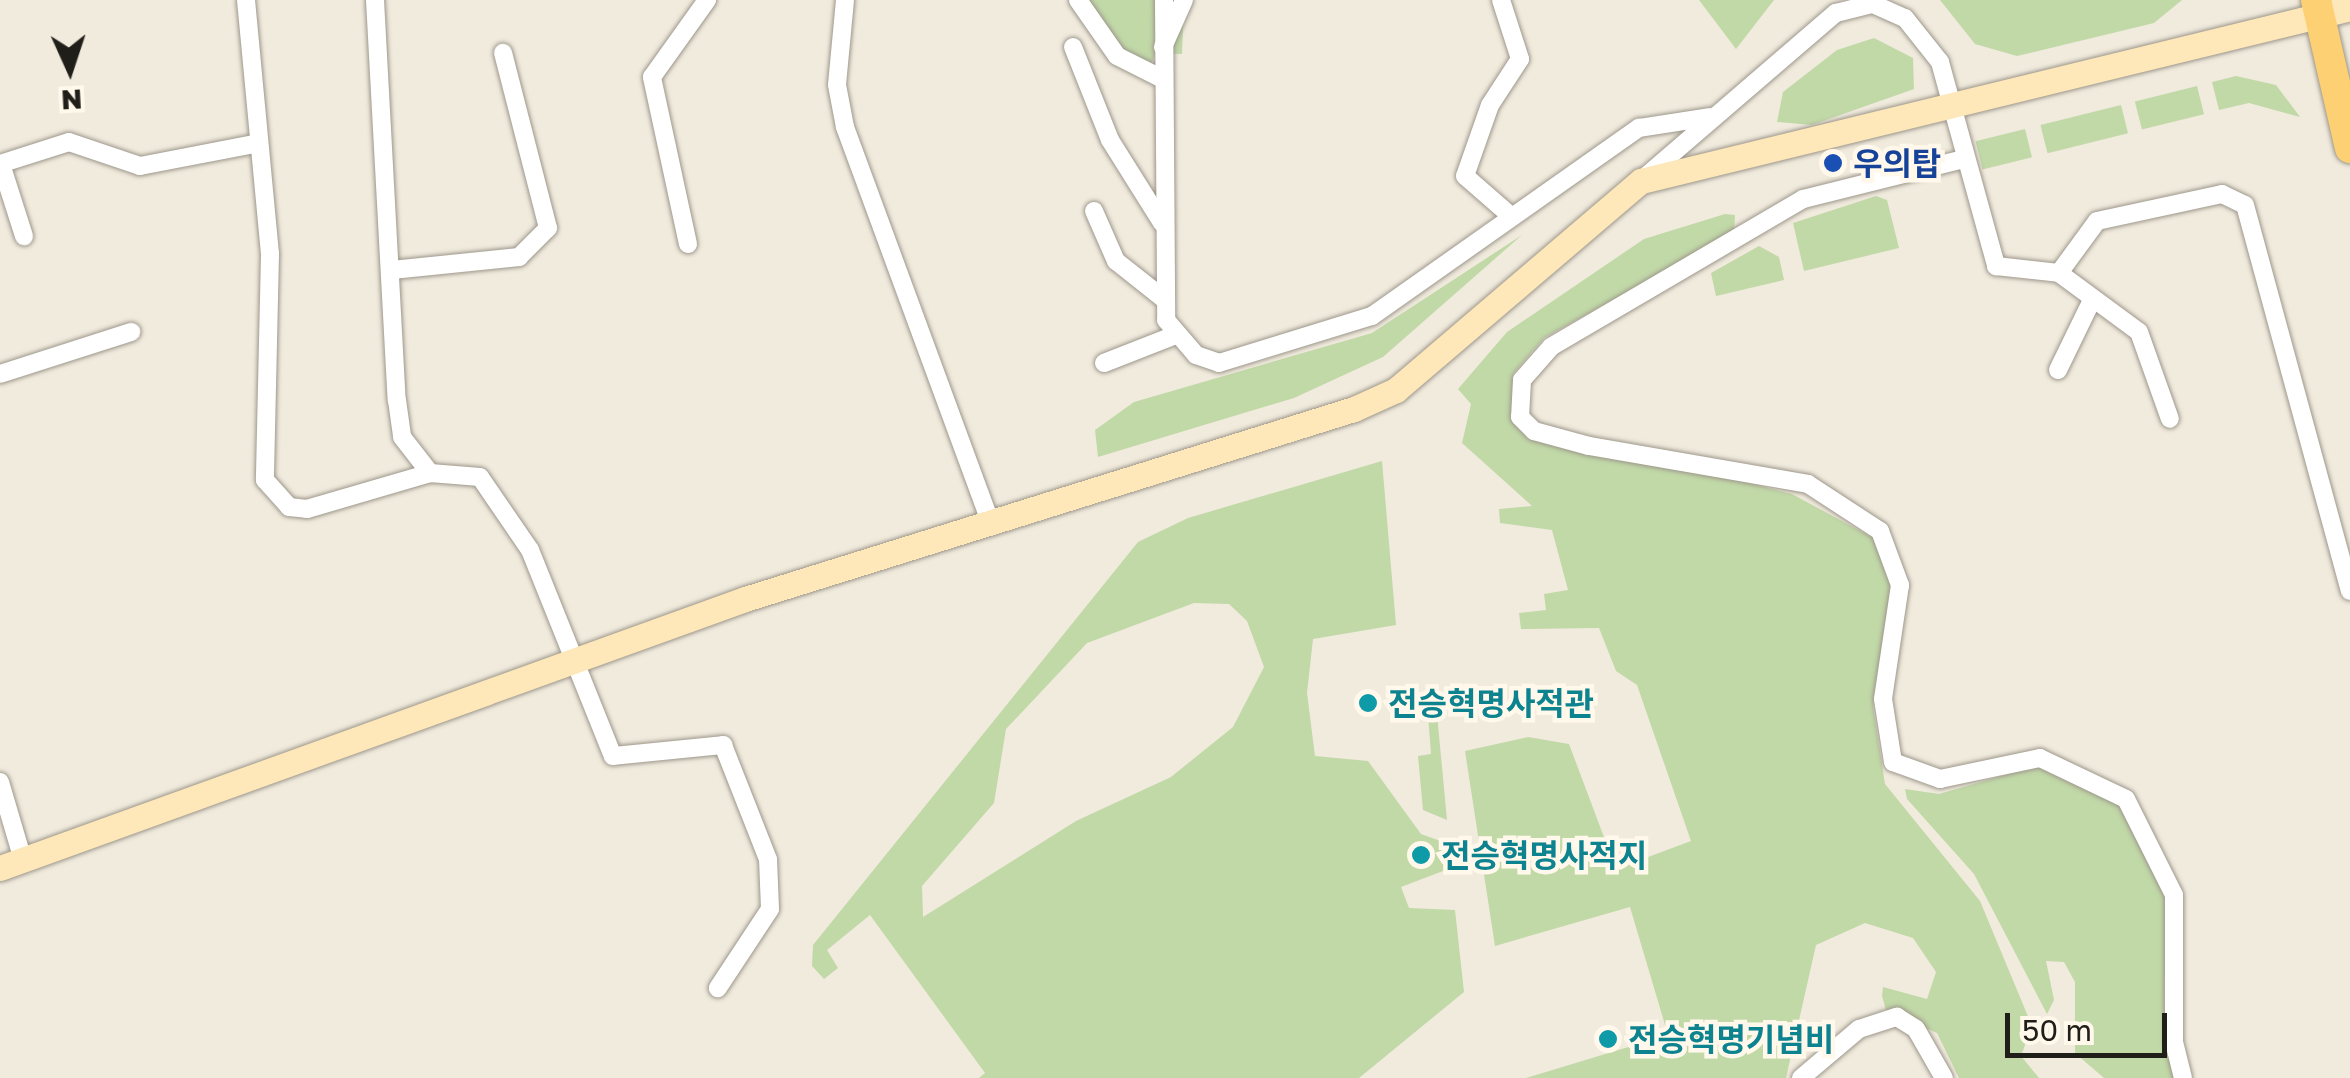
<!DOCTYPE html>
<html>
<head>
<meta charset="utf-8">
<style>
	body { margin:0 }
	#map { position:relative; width:2350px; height:1078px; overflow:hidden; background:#f1ebde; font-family:"Golos Text","Noto Sans KR",sans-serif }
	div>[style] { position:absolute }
	.green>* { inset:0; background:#c1d8a7; transform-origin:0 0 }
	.roads { filter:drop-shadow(0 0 2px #9d978b) drop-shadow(0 0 2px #9d978b) }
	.street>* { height:18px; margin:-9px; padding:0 9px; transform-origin:9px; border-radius:9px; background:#fff }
	.secondary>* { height:25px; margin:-12.5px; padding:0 12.5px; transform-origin:12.5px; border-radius:12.5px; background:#fee8b9 }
	.primary>* { height:30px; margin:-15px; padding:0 15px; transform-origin:15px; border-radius:15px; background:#fdd173 }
	.dots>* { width:28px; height:28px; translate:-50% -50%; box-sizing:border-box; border:5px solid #fff8eb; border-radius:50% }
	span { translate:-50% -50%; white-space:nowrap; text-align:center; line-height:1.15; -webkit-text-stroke:9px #fff8eb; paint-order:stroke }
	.transit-label { font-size:32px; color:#164399; font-weight:700 }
	.left { translate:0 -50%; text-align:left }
	.culture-label { font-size:32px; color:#0d838f; font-weight:700 }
	.north { position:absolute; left:20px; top:20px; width:100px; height:100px; -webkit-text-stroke:8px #fff8eb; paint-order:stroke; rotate:177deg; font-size:28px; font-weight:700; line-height:40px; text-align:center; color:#201e19 }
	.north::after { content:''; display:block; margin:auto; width:35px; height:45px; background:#201e19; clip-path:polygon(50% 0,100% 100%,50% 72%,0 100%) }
	.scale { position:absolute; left:2005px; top:1013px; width:162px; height:45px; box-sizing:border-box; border:5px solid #201e19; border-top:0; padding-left:12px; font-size:30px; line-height:35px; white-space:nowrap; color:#201e19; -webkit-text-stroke:8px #fff8eb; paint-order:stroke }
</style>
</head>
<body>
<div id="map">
	<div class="green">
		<div style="clip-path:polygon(1085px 0,1184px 0,1182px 54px,1156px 53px,1150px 66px,1130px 60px)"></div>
		<div style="clip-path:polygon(1699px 0,1774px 0,1736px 49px)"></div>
		<div style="clip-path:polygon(1940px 0,2182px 0,2154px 23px,2017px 56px,1975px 44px)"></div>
		<div style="clip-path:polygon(1874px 38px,1913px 58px,1914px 89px,1812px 125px,1777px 122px,1783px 92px,1837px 50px)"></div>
		<div style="clip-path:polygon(2236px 76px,2276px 85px,2300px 117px,2249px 103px,2219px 110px,2212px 82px)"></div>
		<div style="left:2197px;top:86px;width:29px;height:64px;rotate:76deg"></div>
		<div style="left:2121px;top:105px;width:29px;height:83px;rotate:76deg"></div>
		<div style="left:2025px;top:129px;width:29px;height:51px;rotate:76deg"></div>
		<div style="clip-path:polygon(1876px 196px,1887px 200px,1899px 248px,1804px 271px,1793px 223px)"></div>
		<div style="clip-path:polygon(1725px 214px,1735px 215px,1734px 232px,1544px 338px,1513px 374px,1514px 423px,1792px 494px,1877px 540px,1892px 587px,1873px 706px,1885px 784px,1980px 901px,2032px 1026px,2021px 1056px,2039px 1078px,1959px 1078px,1937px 1033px,1886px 1010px,1882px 996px,1883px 987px,1927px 999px,1936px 972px,1913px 938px,1865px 923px,1816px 945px,1786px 1078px,1526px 1078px,1668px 1035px,1630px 907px,1495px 946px,1465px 751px,1528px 737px,1569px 744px,1616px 869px,1691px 841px,1637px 685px,1616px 671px,1599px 628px,1521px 629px,1519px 613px,1546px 610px,1544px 594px,1568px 590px,1552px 530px,1500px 523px,1499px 509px,1532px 506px,1462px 443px,1471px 404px,1458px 389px,1507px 332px,1644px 239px)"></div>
		<div style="clip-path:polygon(1522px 235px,1383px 357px,1294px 398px,1098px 457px,1095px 430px,1134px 402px,1372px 333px)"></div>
		<div style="clip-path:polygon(1759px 246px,1779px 257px,1784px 280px,1716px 296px,1711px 273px)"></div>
		<div style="clip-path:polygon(evenodd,1382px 461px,1396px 625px,1313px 639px,1307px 693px,1315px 756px,1368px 761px,1421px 834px,1446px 843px,1451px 868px,1401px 887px,1409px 908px,1455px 910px,1464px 992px,1359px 1078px,979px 1078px,985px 1073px,870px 915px,827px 950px,838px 968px,824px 979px,812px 966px,813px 945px,1138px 542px,1188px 518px,1382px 461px,1194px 603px,1229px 604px,1247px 621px,1264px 667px,1233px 727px,1171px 777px,1076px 821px,923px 917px,922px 886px,994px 803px,1006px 729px,1087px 643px,1194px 603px)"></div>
		<div style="clip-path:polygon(1437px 714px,1447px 820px,1423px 810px,1418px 756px,1431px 754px,1428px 715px)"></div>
		<div style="clip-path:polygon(2040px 765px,2121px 806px,2166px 894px,2164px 1041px,2176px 1078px,2104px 1078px,2075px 1053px,2075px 982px,2064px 962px,2046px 961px,2054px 1000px,2047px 1014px,1974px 874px,1907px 799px,1905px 789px,1939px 794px)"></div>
	</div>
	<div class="roads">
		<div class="street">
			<div style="left:246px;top:0;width:255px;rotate:84.6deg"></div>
			<div style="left:270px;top:254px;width:226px;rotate:91.3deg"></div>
			<div style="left:265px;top:480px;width:36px;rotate:48deg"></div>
			<div style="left:289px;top:507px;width:18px;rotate:6deg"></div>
			<div style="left:307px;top:509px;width:128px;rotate:-16.3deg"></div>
			<div style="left:430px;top:473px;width:50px;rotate:4.6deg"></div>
			<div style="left:480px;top:477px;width:88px;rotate:55.6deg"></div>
			<div style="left:530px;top:550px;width:222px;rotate:68.1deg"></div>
			<div style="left:613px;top:756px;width:111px;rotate:-5.7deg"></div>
			<div style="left:723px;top:745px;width:123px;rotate:68.5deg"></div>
			<div style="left:768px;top:859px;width:50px;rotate:87.7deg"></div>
			<div style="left:770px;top:909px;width:95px;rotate:123.4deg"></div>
			<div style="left:375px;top:0;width:401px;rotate:86.9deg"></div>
			<div style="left:397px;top:400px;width:37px;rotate:82deg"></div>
			<div style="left:402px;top:437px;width:46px;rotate:52.1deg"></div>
			<div style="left:845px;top:0;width:85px;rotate:95.4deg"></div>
			<div style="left:837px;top:85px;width:43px;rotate:79.2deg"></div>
			<div style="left:845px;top:127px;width:421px;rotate:69.8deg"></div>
			<div style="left:1078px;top:0;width:68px;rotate:55.1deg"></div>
			<div style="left:1117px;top:56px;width:51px;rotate:26.6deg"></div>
			<div style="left:1164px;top:0;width:320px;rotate:89.6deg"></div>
			<div style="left:1166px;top:320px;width:46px;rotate:49.4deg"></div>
			<div style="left:1196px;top:355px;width:24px;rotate:19deg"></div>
			<div style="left:1219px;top:363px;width:160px;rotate:-17.1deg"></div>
			<div style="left:1372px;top:316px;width:327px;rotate:-35.2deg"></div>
			<div style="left:1639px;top:128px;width:72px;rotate:-8.8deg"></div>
			<div style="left:1501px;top:0;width:62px;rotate:72.1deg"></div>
			<div style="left:1520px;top:59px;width:55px;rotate:123.1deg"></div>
			<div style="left:1490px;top:105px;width:75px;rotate:109.4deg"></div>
			<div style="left:1465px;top:176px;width:62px;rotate:41.1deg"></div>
			<div style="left:1073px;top:47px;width:100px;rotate:68.3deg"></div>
			<div style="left:1110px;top:140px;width:98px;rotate:57.9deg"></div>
			<div style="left:1163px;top:47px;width:51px;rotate:-65.9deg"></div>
			<div style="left:1964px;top:159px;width:166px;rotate:166deg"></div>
			<div style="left:1803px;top:199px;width:292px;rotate:149.6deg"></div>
			<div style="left:1551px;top:347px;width:44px;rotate:131.3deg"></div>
			<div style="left:1522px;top:380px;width:37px;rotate:93deg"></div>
			<div style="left:1520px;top:417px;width:20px;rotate:45deg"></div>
			<div style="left:1534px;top:431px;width:57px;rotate:15.3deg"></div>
			<div style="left:1589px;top:446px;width:222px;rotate:9.8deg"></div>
			<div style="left:1808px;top:484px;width:86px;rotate:33.1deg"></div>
			<div style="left:1880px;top:531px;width:58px;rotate:69.7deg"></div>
			<div style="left:1900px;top:585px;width:115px;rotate:98.5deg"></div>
			<div style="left:1883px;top:699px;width:64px;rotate:81deg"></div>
			<div style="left:1893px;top:762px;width:50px;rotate:19.9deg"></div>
			<div style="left:1940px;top:779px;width:102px;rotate:-11.9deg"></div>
			<div style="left:2040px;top:758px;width:95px;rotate:25.5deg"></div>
			<div style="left:2126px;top:799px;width:107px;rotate:63.4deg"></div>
			<div style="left:2174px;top:895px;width:147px;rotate:90deg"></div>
			<div style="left:2174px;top:1042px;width:37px;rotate:76deg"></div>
			<div style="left:0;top:164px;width:72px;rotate:-17.7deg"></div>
			<div style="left:69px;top:142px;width:75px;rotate:18.7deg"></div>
			<div style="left:140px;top:166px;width:121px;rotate:-10.9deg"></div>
			<div style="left:1px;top:164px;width:76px;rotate:72.3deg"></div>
			<div style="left:1645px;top:177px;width:252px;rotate:-40.7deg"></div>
			<div style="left:1836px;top:13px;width:38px;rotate:-14deg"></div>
			<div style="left:1873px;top:4px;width:35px;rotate:24deg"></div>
			<div style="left:1905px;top:18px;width:56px;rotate:51.5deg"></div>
			<div style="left:1940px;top:62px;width:212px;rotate:74.6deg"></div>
			<div style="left:1996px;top:266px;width:63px;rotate:6.3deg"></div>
			<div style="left:2059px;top:273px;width:99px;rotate:36.4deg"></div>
			<div style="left:2139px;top:332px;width:92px;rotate:70.4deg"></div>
			<div style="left:1094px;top:211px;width:55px;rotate:66.3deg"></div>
			<div style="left:1116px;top:261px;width:61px;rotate:38.4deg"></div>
			<div style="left:688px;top:244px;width:171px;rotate:-102.2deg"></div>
			<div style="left:652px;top:77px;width:95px;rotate:-54.5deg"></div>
			<div style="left:392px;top:270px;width:128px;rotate:-5.8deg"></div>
			<div style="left:519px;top:257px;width:41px;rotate:-45deg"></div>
			<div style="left:548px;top:228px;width:181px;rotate:-104.4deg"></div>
			<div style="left:2059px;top:273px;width:64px;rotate:-53.8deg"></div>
			<div style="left:2097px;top:221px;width:128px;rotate:-12.2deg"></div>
			<div style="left:2222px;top:194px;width:25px;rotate:26deg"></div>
			<div style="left:2245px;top:205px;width:400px;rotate:74.8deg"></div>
			<div style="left:1104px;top:363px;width:74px;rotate:-21.4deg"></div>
			<div style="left:2058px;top:370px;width:78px;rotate:-64.1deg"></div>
			<div style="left:0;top:374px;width:138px;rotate:-17.8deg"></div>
			<div style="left:0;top:782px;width:81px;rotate:73.6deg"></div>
			<div style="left:1801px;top:1078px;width:76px;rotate:-40.2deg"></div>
			<div style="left:1859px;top:1029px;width:40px;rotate:-18deg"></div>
			<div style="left:1897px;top:1017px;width:22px;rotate:32deg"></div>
			<div style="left:1916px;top:1029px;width:56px;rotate:60.3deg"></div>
		</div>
		<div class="secondary">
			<div style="left:0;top:868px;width:792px;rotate:-19.85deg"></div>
			<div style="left:745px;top:599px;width:638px;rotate:-17.33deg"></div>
			<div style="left:1354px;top:409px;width:46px;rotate:-24.3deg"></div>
			<div style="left:1396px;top:390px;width:322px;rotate:-40.5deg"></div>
			<div style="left:1641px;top:181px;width:730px;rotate:-13.71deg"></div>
		</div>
		<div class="primary">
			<div style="left:2316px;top:0;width:152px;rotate:77.1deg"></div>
		</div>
	</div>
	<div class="dots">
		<div style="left:1833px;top:163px;background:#1a4fb4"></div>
		<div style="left:1368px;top:703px;background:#0f9aa8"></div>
		<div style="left:1421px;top:855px;background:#0f9aa8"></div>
		<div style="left:1608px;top:1039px;background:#0f9aa8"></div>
	</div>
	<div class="transit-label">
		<span class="left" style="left:1853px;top:163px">우의탑</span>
	</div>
	<div class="culture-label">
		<span class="left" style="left:1388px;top:703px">전승혁명사적관</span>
		<span class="left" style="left:1441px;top:855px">전승혁명사적지</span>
		<span class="left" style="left:1628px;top:1039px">전승혁명기념비</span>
	</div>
	<div class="north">N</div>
	<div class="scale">50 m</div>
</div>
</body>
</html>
